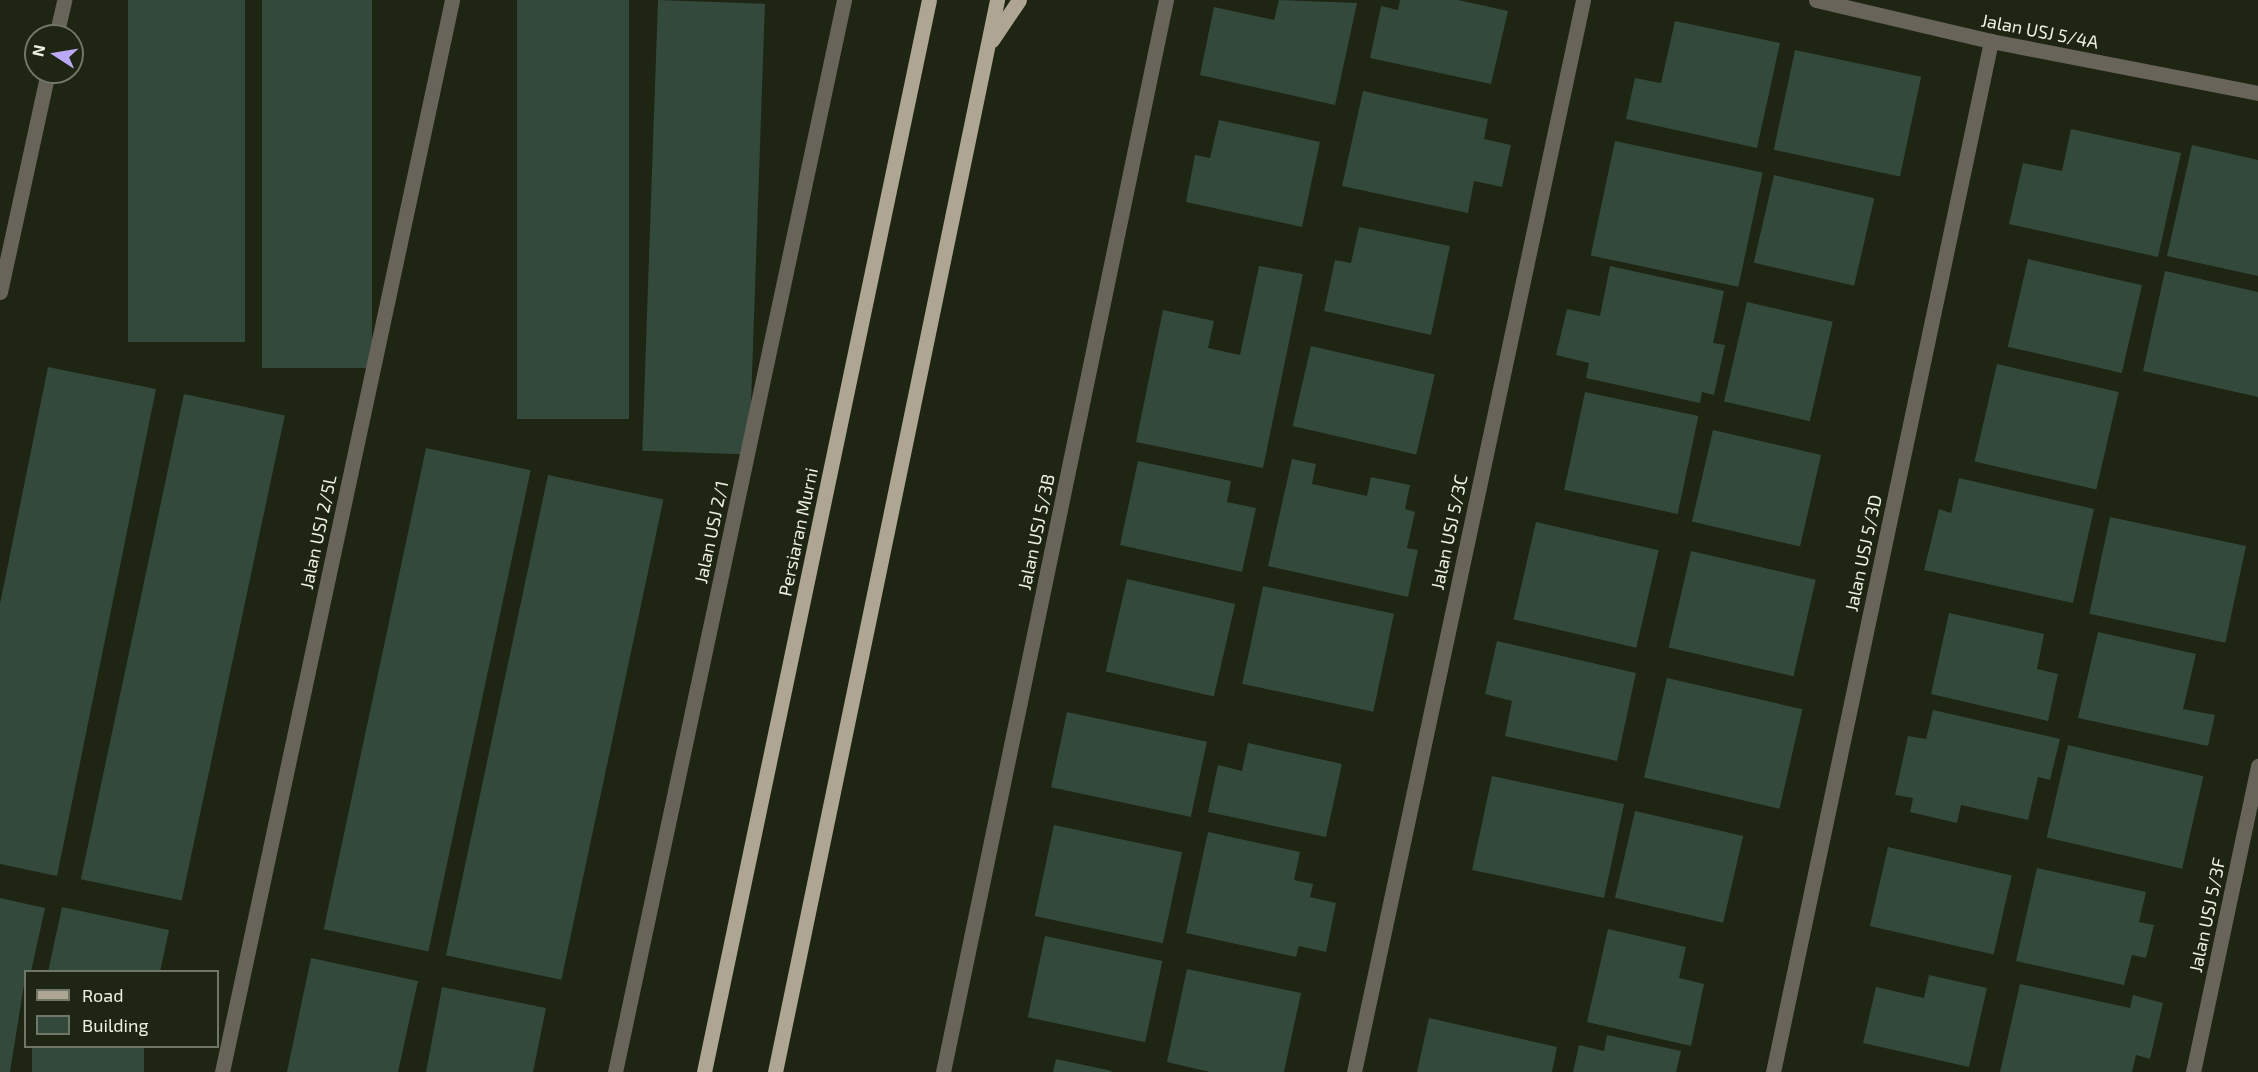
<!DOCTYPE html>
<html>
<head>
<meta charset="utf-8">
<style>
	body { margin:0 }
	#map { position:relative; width:2258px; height:1072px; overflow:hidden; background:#1e2512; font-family:"Exo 2",sans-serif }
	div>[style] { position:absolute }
	.building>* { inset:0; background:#33493c; transform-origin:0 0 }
	.minor>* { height:15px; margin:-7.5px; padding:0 7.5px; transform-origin:7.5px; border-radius:7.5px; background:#68645a }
	.major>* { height:15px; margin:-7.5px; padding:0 7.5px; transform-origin:7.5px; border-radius:7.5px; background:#aea692 }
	span { translate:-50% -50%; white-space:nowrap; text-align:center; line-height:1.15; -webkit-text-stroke:4.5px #1e2512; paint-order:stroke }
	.street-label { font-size:18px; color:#edf2e5 }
	.legend { position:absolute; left:24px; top:970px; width:195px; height:78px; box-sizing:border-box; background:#1e2512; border:2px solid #717766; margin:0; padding:8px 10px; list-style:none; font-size:18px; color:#edf2e5 }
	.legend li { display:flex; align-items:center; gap:12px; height:30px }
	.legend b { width:30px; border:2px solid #717766 }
	.north { position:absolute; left:24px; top:24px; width:60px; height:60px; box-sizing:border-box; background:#1e2512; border:2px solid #717766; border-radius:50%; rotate:282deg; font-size:16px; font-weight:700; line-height:24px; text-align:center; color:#edf2e5 }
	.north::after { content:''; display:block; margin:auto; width:21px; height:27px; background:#bca9f5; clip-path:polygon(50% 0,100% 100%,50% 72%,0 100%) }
</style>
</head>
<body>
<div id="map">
	<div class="building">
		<div style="left:128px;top:0;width:117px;height:342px"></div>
		<div style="left:262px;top:0;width:110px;height:368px"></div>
		<div style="left:517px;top:0;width:112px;height:419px"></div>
		<div style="left:658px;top:0;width:107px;height:451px;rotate:2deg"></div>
		<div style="clip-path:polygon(1279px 0,1357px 3px,1335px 105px,1200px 75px,1214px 7px,1274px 20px)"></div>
		<div style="clip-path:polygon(1400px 0,1458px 0,1508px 11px,1491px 84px,1370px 58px,1381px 6px,1398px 10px)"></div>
		<div style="clip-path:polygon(1675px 21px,1780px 43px,1757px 148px,1626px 119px,1635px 78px,1661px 83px)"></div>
		<div style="left:1795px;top:50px;width:129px;height:102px;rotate:12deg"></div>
		<div style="clip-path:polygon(1363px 91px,1488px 119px,1484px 139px,1511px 145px,1502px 187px,1474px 181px,1468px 213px,1342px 186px)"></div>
		<div style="clip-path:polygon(1219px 120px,1320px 142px,1302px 227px,1186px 202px,1195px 155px,1210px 158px)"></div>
		<div style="clip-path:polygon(2071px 129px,2181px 153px,2158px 257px,2009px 224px,2023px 163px,2062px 171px)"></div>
		<div style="left:1615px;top:141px;width:151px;height:117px;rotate:12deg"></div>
		<div style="clip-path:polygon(2192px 145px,2258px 160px,2258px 276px,2167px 256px)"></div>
		<div style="left:1774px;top:175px;width:103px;height:90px;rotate:13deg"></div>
		<div style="clip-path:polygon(1359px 227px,1450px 246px,1431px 335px,1324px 311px,1335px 260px,1351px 263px)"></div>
		<div style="left:2028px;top:259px;width:117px;height:90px;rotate:13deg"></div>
		<div style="clip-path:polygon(1259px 266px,1303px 274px,1263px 468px,1136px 442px,1163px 310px,1214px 321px,1208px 348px,1240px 355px)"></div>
		<div style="clip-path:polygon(1610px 266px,1724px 291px,1713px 343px,1725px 345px,1714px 395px,1702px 392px,1700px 403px,1586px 378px,1589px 363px,1556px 355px,1567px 309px,1600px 316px)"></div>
		<div style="clip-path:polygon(2165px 271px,2258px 292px,2258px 397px,2143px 371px)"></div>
		<div style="left:1747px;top:302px;width:88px;height:102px;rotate:13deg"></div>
		<div style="left:1311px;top:346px;width:127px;height:82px;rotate:13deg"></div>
		<div style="left:1997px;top:364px;width:125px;height:100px;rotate:13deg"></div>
		<div style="clip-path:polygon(48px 367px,156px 389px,57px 876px,0 864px,0 604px)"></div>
		<div style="left:1585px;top:392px;width:116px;height:100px;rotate:12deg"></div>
		<div style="left:184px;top:394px;width:103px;height:496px;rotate:12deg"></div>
		<div style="left:1713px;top:430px;width:111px;height:94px;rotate:13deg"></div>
		<div style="left:426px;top:448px;width:107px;height:492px;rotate:12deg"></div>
		<div style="clip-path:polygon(1292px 459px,1316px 464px,1312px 484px,1367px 496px,1371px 477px,1410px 485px,1405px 509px,1415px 512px,1407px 548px,1418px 550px,1408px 597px,1268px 566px)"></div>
		<div style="clip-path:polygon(1138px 461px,1231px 481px,1227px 502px,1256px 508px,1242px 572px,1120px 545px)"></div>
		<div style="left:548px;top:475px;width:118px;height:491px;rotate:12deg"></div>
		<div style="clip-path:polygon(1959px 478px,2094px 509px,2073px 603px,1924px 570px,1939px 509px,1951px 513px)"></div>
		<div style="left:2110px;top:517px;width:139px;height:99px;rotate:12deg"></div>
		<div style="left:1536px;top:522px;width:126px;height:100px;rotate:13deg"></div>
		<div style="left:1691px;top:551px;width:128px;height:99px;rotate:13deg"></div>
		<div style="left:1127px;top:579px;width:111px;height:95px;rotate:13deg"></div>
		<div style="left:1263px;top:586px;width:134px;height:100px;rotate:12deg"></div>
		<div style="clip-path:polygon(1949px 613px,2044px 634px,2037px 669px,2058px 674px,2048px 721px,1931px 694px)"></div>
		<div style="clip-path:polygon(2098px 632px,2196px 654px,2183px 709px,2215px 715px,2208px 746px,2078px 718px)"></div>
		<div style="clip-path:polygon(1497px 641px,1636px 673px,1617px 761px,1505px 736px,1512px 701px,1485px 694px)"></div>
		<div style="left:1667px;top:678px;width:139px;height:102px;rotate:13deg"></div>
		<div style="clip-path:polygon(1933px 710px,2060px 739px,2050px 780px,2038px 777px,2028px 820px,1961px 805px,1957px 823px,1910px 812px,1913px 798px,1895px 795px,1908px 736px,1926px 739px)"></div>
		<div style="left:1067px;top:712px;width:143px;height:77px;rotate:12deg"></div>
		<div style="clip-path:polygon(1248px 743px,1342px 764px,1326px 837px,1208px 812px,1218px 765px,1242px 771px)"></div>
		<div style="left:2068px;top:745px;width:139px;height:95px;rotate:13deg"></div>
		<div style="left:1492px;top:776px;width:135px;height:96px;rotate:12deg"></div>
		<div style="left:1635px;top:811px;width:111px;height:89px;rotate:13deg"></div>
		<div style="left:1054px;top:825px;width:131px;height:93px;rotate:12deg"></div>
		<div style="clip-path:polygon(1208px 832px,1300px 852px,1294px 880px,1313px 884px,1310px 897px,1336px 903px,1326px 952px,1299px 946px,1296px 957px,1186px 933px)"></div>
		<div style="left:1888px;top:847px;width:127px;height:81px;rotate:13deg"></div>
		<div style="clip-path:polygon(2037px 868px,2146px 892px,2139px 922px,2154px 925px,2146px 958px,2132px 955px,2124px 985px,2016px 961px)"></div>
		<div style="clip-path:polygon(0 898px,45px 908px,31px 972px,26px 972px,10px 1072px,0 1072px)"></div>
		<div style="clip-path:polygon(62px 907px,169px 930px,160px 972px,48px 972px)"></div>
		<div style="clip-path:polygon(1608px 929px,1686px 947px,1679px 978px,1704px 984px,1691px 1046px,1587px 1022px)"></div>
		<div style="left:1045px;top:936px;width:120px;height:83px;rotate:12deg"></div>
		<div style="clip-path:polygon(311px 958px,418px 981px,398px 1072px,287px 1072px)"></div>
		<div style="clip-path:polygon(1187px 969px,1301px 993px,1284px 1072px,1210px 1072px,1167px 1062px)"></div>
		<div style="clip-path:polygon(1929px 975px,1987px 988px,1969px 1067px,1863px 1043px,1876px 987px,1924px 998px)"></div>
		<div style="clip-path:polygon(2020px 984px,2130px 1008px,2133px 995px,2163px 1003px,2150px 1059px,2136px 1055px,2132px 1072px,2000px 1072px)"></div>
		<div style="clip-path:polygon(442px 987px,546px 1008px,533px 1072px,426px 1072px)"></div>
		<div style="clip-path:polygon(1429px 1018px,1557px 1047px,1552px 1072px,1417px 1072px)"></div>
		<div style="clip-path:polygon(1607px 1035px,1681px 1051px,1676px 1072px,1573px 1072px,1579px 1045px,1604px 1051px)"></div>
		<div style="left:32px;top:1047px;width:112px;height:26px"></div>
		<div style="clip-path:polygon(1056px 1059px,1112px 1071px,1111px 1072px,1053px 1072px)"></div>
	</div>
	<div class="minor">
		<div style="left:1816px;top:0;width:180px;rotate:13.2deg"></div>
		<div style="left:1991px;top:41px;width:272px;rotate:11deg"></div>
		<div style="left:56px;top:36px;width:37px;rotate:-77deg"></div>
		<div style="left:0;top:292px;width:225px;rotate:-77.7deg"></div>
		<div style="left:222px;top:1072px;width:1096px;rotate:-77.89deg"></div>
		<div style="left:615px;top:1072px;width:1096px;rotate:-77.94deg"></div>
		<div style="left:943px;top:1072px;width:1095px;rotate:-78.25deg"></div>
		<div style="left:1354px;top:1072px;width:1096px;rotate:-77.94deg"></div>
		<div style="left:1773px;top:1072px;width:1054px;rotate:-78.06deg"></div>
		<div style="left:2193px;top:1072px;width:313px;rotate:-78deg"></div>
	</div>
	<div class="major">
		<div style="left:992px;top:40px;width:48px;rotate:-56deg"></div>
		<div style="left:704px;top:1072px;width:1095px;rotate:-78.15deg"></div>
		<div style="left:775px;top:1072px;width:1095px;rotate:-78.3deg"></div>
	</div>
	<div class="street-label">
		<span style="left:2040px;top:31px;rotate:11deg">Jalan USJ 5/4A</span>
		<span style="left:318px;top:532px;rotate:-78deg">Jalan USJ 2/5L</span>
		<span style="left:711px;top:532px;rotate:-78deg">Jalan USJ 2/1</span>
		<span style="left:798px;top:532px;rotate:-78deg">Persiaran Murni</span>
		<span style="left:1036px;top:532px;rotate:-78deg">Jalan USJ 5/3B</span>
		<span style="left:1449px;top:532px;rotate:-78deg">Jalan USJ 5/3C</span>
		<span style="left:1863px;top:553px;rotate:-78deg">Jalan USJ 5/3D</span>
		<span style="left:2207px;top:915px;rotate:-78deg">Jalan USJ 5/3F</span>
	</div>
	<ul class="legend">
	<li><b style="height:8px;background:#aea692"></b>Road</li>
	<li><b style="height:16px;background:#33493c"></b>Building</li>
	</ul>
	<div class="north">N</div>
</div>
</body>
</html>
